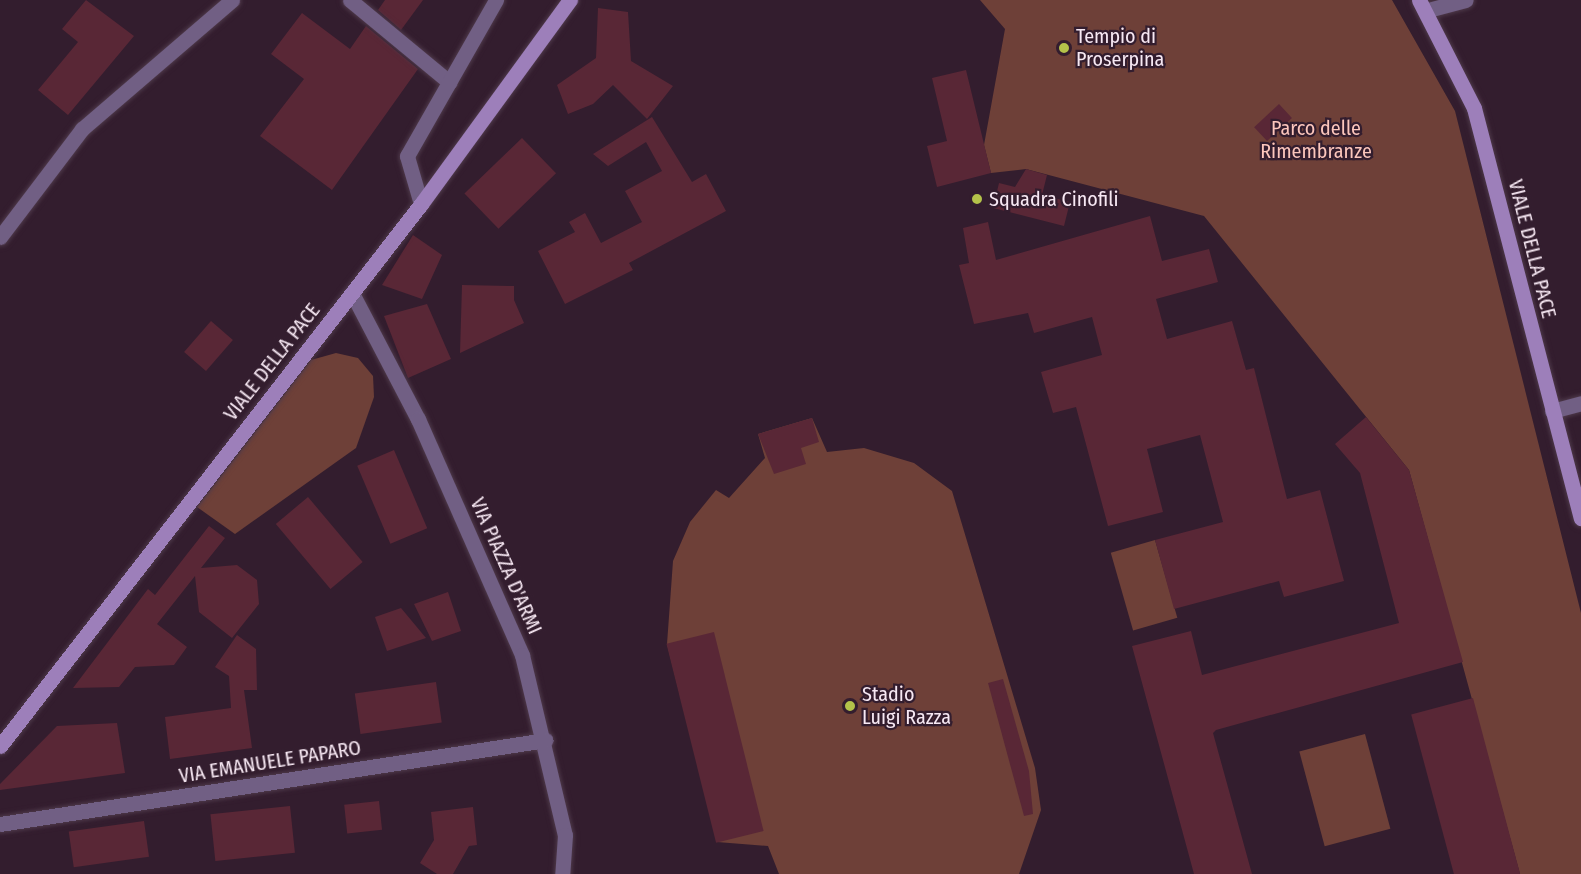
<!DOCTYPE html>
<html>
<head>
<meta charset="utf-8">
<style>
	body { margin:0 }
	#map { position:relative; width:1581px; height:874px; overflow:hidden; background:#331d2e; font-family:"Fira Sans Condensed",sans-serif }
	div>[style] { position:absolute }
	.green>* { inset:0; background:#6e4038; transform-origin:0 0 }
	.building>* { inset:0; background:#592736; transform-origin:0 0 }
	.roads { filter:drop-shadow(0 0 2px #4e394a) drop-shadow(0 0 2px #4e394a) }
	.minor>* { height:15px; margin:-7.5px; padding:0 7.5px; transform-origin:7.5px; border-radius:7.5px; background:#715f84 }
	.secondary>* { height:15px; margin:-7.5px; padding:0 7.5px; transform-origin:7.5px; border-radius:7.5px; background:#9d7fba }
	.dots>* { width:16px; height:16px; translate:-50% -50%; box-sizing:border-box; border:3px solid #331d2e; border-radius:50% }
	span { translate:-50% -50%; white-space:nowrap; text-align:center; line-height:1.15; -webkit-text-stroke:4.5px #331d2e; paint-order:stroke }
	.poi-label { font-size:20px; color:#f7e8f3 }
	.left { translate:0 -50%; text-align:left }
	.park-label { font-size:20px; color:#fcc6bc }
	.street-label { font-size:20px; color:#f7e8f3 }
</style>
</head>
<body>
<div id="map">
	<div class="green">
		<div style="clip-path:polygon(980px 0,1392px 0,1455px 111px,1581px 613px,1581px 874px,1520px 874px,1409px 470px,1204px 216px,1026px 169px,991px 173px,984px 145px,1005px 29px)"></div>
		<div style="clip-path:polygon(336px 353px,358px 358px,373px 376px,374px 397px,356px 448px,235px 534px,197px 507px,311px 360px)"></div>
		<div style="clip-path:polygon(812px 418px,827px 452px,864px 448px,914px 463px,952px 491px,1035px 768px,1041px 810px,1019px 874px,779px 874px,768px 846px,717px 842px,667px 644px,673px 561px,690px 522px,716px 490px,729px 498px,765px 458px,758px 434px)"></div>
		<div style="left:1155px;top:540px;width:81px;height:46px;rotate:74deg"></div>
		<div style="left:1365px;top:734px;width:98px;height:68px;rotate:75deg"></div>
	</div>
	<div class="building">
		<div style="clip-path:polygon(86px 0,134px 36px,68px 115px,38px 90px,78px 42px,62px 29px)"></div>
		<div style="clip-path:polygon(385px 0,423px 0,401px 30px,378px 10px)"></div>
		<div style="clip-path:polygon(598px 8px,628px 12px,631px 61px,673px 86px,647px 119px,613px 85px,593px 104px,568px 114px,557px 85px,596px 58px)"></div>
		<div style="clip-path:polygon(302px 13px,350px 49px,366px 26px,418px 69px,332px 190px,260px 136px,304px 79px,271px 54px)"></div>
		<div style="clip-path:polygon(966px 70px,991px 173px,937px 187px,927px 146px,947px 141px,932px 78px)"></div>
		<div style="left:1279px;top:104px;width:19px;height:34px;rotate:47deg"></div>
		<div style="clip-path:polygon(652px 117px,692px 182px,706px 174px,726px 211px,629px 263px,633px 270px,565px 304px,538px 251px,575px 232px,569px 222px,585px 213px,601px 243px,642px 222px,625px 191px,662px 171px,646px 142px,608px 166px,593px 154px)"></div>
		<div style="left:522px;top:138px;width:49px;height:80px;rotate:46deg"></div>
		<div style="clip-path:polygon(1026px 169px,1047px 175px,1042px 195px,1070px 202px,1064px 226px,993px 208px,999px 183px,1015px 187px)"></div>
		<div style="clip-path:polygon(1150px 216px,1162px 261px,1209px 249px,1218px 282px,1156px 299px,1167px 339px,1232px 321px,1246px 370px,1254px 368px,1287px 499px,1320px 490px,1344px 581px,1284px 597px,1279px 581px,1174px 609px,1155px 540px,1223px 522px,1200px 435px,1147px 449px,1163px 512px,1108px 526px,1076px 407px,1053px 413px,1041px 372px,1102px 355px,1092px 317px,1034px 333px,1028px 313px,974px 324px,959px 265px,969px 263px,963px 228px,988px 222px,996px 260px)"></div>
		<div style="clip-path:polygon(413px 235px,442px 255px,422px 299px,382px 285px)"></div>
		<div style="clip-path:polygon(462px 285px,514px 286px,514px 300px,524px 323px,460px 353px)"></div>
		<div style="clip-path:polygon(427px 304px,451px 359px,408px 378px,384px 316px)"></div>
		<div style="left:211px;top:321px;width:29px;height:41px;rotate:41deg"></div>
		<div style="clip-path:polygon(1366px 417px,1409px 470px,1463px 662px,1216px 730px,1213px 733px,1252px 874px,1194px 874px,1132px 646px,1191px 631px,1202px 675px,1399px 623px,1360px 473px,1335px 444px)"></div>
		<div style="clip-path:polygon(812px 418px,819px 442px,801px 448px,806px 464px,774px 474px,758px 434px)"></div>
		<div style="left:394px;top:450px;width:85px;height:40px;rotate:67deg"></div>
		<div style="left:308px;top:497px;width:85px;height:42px;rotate:50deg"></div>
		<div style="clip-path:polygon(209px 526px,225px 538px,201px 568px,237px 565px,257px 580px,259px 604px,232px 638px,199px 612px,195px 576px,157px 624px,187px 647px,174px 665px,135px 667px,119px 687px,73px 688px,148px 589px,155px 595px)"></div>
		<div style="clip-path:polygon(448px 592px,461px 631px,432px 641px,414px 604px)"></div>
		<div style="clip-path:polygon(401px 608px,426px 638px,387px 651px,375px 617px)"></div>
		<div style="left:714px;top:632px;width:205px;height:49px;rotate:76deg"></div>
		<div style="clip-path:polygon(237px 635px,256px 649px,257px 690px,244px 690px,252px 748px,170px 759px,165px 717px,231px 708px,229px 676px,215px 667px)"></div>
		<div style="clip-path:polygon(1003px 679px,1029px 771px,1033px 814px,1024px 816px,988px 683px)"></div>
		<div style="left:436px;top:682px;width:41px;height:82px;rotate:82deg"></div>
		<div style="left:1473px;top:698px;width:182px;height:64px;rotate:75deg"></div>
		<div style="clip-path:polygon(117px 723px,125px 773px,0 790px,0 784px,57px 726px)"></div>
		<div style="left:379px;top:801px;width:29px;height:35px;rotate:84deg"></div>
		<div style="left:290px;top:806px;width:47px;height:80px;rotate:84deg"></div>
		<div style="clip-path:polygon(473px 807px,477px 845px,469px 846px,453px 874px,437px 874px,420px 863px,434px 840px,431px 812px)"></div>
		<div style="left:144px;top:821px;width:36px;height:76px;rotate:82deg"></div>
	</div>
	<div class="roads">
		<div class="minor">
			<div style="left:350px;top:0;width:129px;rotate:39.6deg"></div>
			<div style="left:1428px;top:10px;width:39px;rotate:-15deg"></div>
			<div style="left:421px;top:204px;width:50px;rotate:-106.3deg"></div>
			<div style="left:407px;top:156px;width:180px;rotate:-60.3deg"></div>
			<div style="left:0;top:237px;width:136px;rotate:-52.8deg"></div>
			<div style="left:82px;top:129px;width:198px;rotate:-40.7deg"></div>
			<div style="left:352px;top:293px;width:142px;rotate:62.4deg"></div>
			<div style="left:418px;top:419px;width:258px;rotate:66.2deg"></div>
			<div style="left:522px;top:655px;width:185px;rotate:76.6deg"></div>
			<div style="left:565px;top:835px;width:39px;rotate:94deg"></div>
			<div style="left:1552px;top:411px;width:30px;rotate:-15deg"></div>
			<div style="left:0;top:824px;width:552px;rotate:-8.75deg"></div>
		</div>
		<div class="secondary">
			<div style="left:1419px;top:0;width:121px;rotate:63deg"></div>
			<div style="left:1474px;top:108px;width:424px;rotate:75.4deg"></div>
			<div style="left:0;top:746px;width:686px;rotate:-52.16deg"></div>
			<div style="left:421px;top:204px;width:253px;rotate:-53.9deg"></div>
		</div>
	</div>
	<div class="dots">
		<div style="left:1064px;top:48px;background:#b4c24a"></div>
		<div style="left:977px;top:199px;background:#b4c24a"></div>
		<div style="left:850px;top:706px;background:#b4c24a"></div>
	</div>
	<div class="poi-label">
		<span class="left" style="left:1076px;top:48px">Tempio di<br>Proserpina</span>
		<span class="left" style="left:989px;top:199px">Squadra Cinofili</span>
		<span class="left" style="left:862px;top:706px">Stadio<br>Luigi Razza</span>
	</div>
	<div class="park-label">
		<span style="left:1316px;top:140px">Parco delle<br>Rimembranze</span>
	</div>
	<div class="street-label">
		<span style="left:1532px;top:249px;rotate:76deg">VIALE DELLA PACE</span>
		<span style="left:272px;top:362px;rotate:-52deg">VIALE DELLA PACE</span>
		<span style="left:506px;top:566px;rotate:66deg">VIA PIAZZA D'ARMI</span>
		<span style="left:270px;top:762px;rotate:-9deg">VIA EMANUELE PAPARO</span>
	</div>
</div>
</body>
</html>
